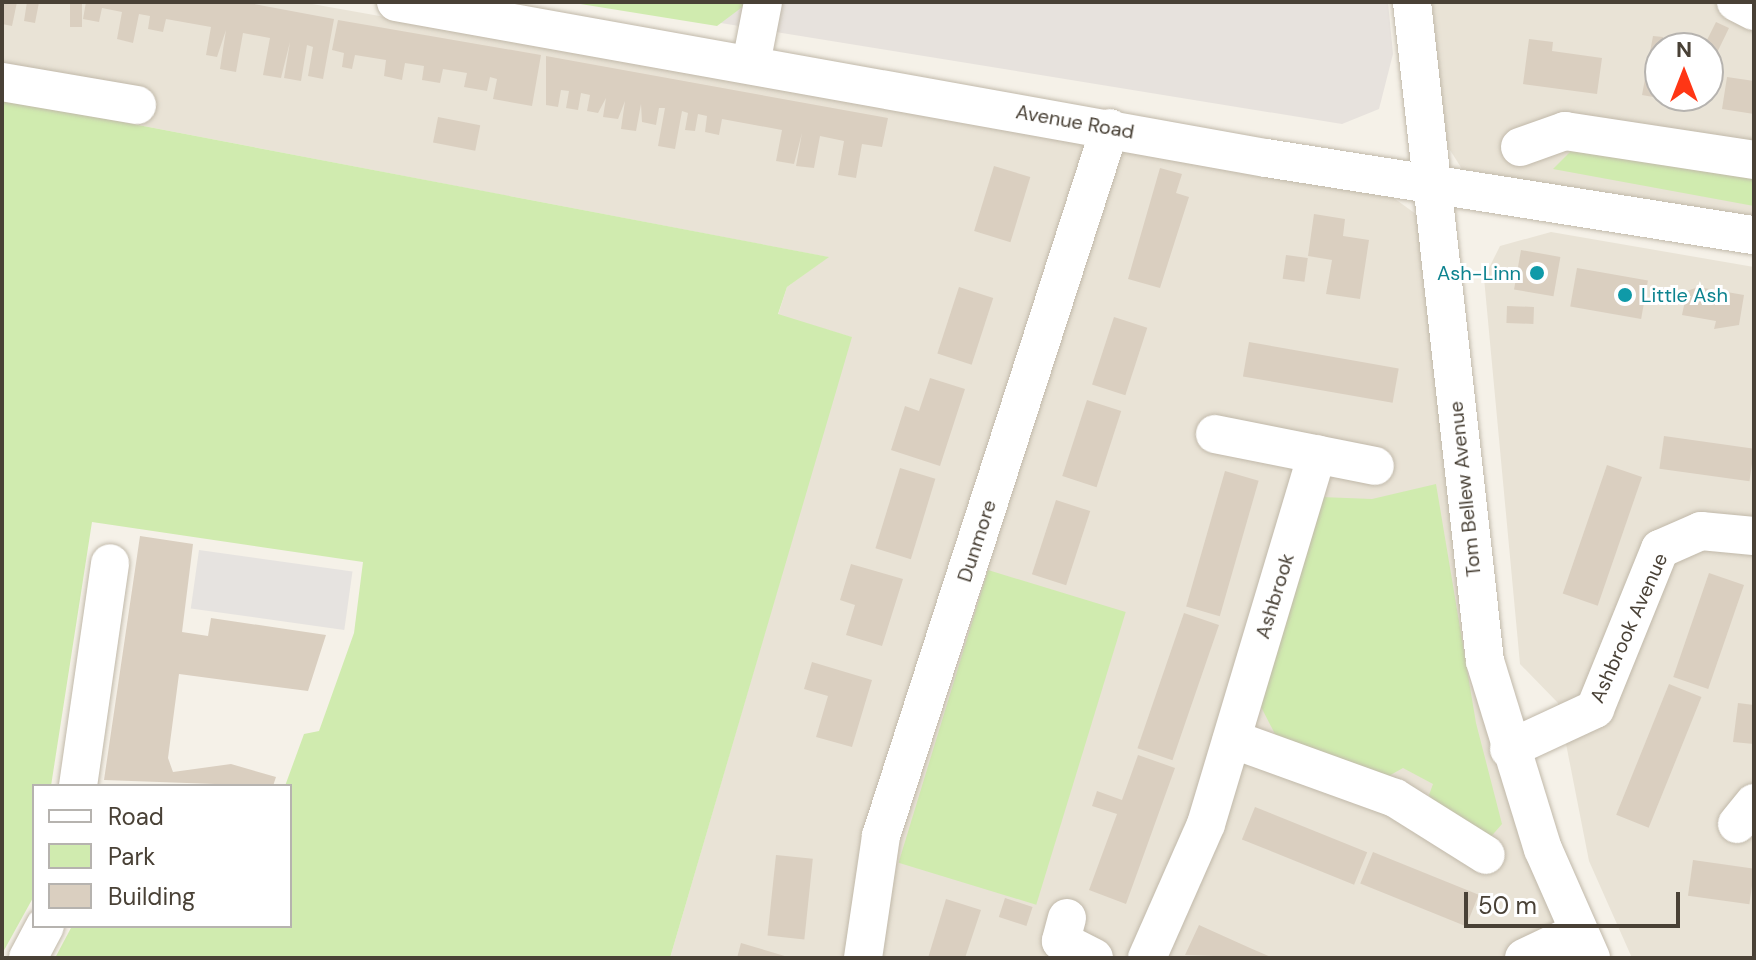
<!DOCTYPE html>
<html>
<head>
<meta charset="utf-8">
<style>
	body { margin:0 }
	#map { position:relative; width:1756px; height:960px; overflow:hidden; background:#f5f1e8; font-family:"DM Sans",sans-serif }
	div>[style] { position:absolute }
	.residential>* { inset:0; background:#e9e3d6 }
	.industrial>* { inset:0; background:#e7e2dd }
	.green>* { inset:0; background:#d0ebaf; transform-origin:0 0 }
	.parking>* { inset:0; background:#e6e3e0; transform-origin:0 0 }
	.building>* { inset:0; background:#dacfc0; transform-origin:0 0 }
	.roads { filter:drop-shadow(0 0 2px #c1b9aa) drop-shadow(0 0 2px #c1b9aa) }
	.minor>* { height:38px; margin:-19px; padding:0 19px; transform-origin:19px; border-radius:19px; background:#fff }
	.dots>* { width:22px; height:22px; translate:-50% -50%; box-sizing:border-box; border:4px solid #fff; border-radius:50% }
	span { translate:-50% -50%; white-space:nowrap; text-align:center; line-height:1.15; -webkit-text-stroke:6px #fff; paint-order:stroke }
	.street-label { font-size:20px; color:#494136 }
	.culture-label { font-size:20px; color:#0d838f }
	.right { translate:-100% -50%; text-align:right }
	.left { translate:0 -50%; text-align:left }
	.frame { position:absolute; inset:0; border:4px solid #494136; pointer-events:none }
	.legend { position:absolute; left:32px; top:784px; width:260px; height:144px; box-sizing:border-box; background:#fff; border:2px solid #b6b3af; margin:0; padding:10px 14px; list-style:none; font-size:24px; color:#494136 }
	.legend li { display:flex; align-items:center; gap:16px; height:40px }
	.legend b { width:40px; border:2px solid #b6b3af }
	.north { position:absolute; left:1644px; top:32px; width:80px; height:80px; box-sizing:border-box; background:#fff; border:2px solid #b6b3af; border-radius:50%; rotate:0deg; font-size:22px; font-weight:700; line-height:32px; text-align:center; color:#494136 }
	.north::after { content:''; display:block; margin:auto; width:28px; height:36px; background:#ff3615; clip-path:polygon(50% 0,100% 100%,50% 72%,0 100%) }
	.scale { position:absolute; left:1464px; top:892px; width:216px; height:36px; box-sizing:border-box; border:4px solid #494136; border-top:0; padding-left:10px; font-size:24px; line-height:28px; white-space:nowrap; color:#494136; -webkit-text-stroke:6px #fff; paint-order:stroke }
</style>
</head>
<body>
<div id="map">
	<div class="residential">
		<div style="clip-path:polygon(2px 2px,301px 2px,1391px 196px,1420px 217px,1461px 580px,1578px 958px,670px 958px,851px 337px,778px 315px,787px 287px,828px 257px,2px 99px)"></div>
		<div style="clip-path:polygon(evenodd,1432px 2px,1754px 2px,1754px 220px,1462px 169px,1443px 139px,1432px 2px,1660px 48px,1708px 48px,1708px 96px,1660px 96px,1660px 48px)"></div>
		<div style="clip-path:polygon(1551px 232px,1754px 267px,1754px 958px,1632px 958px,1589px 861px,1558px 703px,1520px 664px,1484px 278px,1500px 246px)"></div>
	</div>
	<div class="industrial">
		<div style="clip-path:polygon(591px 2px,1388px 2px,1393px 54px,1379px 109px,1342px 124px)"></div>
	</div>
	<div class="green">
		<div style="clip-path:polygon(568px 2px,749px 2px,717px 26px)"></div>
		<div style="clip-path:polygon(2px 99px,829px 257px,787px 287px,778px 314px,852px 337px,670px 958px,55px 958px,72px 926px,290px 926px,285px 786px,304px 734px,319px 731px,354px 633px,363px 562px,92px 522px,51px 786px,34px 786px,34px 896px,2px 954px)"></div>
		<div style="clip-path:polygon(1581px 141px,1754px 169px,1754px 206px,1553px 169px)"></div>
		<div style="clip-path:polygon(1436px 484px,1476px 723px,1502px 824px,1488px 840px,1438px 807px,1429px 795px,1433px 784px,1403px 768px,1385px 778px,1276px 736px,1259px 703px,1321px 497px,1372px 499px)"></div>
		<div style="left:988px;top:570px;width:144px;height:306px;rotate:17deg"></div>
	</div>
	<div class="parking">
		<div style="left:199px;top:550px;width:155px;height:59px;rotate:8deg"></div>
	</div>
	<div class="building">
		<div style="clip-path:polygon(2px 2px,17px 2px,12px 26px,2px 24px)"></div>
		<div style="clip-path:polygon(27px 2px,39px 2px,35px 23px,24px 21px)"></div>
		<div style="left:70px;top:2px;width:12px;height:25px"></div>
		<div style="clip-path:polygon(86px 2px,244px 2px,334px 19px,323px 79px,308px 76px,313px 47px,307px 45px,301px 81px,284px 78px,290px 42px,281px 78px,263px 75px,270px 38px,243px 33px,236px 72px,220px 69px,226px 30px,217px 57px,206px 55px,211px 27px,166px 19px,163px 32px,148px 29px,150px 16px,139px 14px,133px 43px,117px 39px,122px 12px,102px 8px,99px 22px,83px 19px)"></div>
		<div style="clip-path:polygon(338px 20px,541px 55px,532px 106px,493px 99px,497px 79px,490px 77px,487px 91px,464px 87px,467px 73px,443px 69px,440px 83px,422px 80px,424px 66px,405px 63px,402px 80px,384px 76px,386px 60px,355px 55px,352px 69px,342px 67px,344px 53px,332px 50px)"></div>
		<div style="clip-path:polygon(1716px 22px,1729px 28px,1712px 63px,1703px 48px)"></div>
		<div style="clip-path:polygon(1653px 36px,1663px 37px,1660px 96px,1699px 96px,1698px 105px,1642px 95px)"></div>
		<div style="clip-path:polygon(1529px 39px,1553px 42px,1552px 51px,1602px 58px,1597px 94px,1523px 84px)"></div>
		<div style="clip-path:polygon(546px 56px,888px 118px,882px 147px,862px 144px,856px 178px,838px 175px,844px 141px,820px 136px,814px 168px,796px 166px,802px 133px,794px 164px,776px 161px,782px 130px,722px 119px,719px 135px,705px 132px,707px 116px,698px 114px,695px 131px,685px 130px,688px 113px,682px 111px,675px 149px,658px 146px,665px 108px,659px 108px,656px 125px,642px 122px,641px 104px,636px 131px,621px 129px,625px 101px,618px 119px,603px 117px,606px 98px,598px 113px,587px 111px,590px 95px,581px 93px,578px 110px,566px 108px,569px 91px,561px 90px,558px 107px,546px 105px)"></div>
		<div style="clip-path:polygon(1727px 77px,1754px 81px,1754px 114px,1722px 109px)"></div>
		<div style="left:438px;top:117px;width:43px;height:26px;rotate:11deg"></div>
		<div style="left:994px;top:166px;width:38px;height:68px;rotate:17deg"></div>
		<div style="clip-path:polygon(1160px 168px,1182px 174px,1176px 193px,1189px 197px,1160px 288px,1128px 279px)"></div>
		<div style="clip-path:polygon(1314px 214px,1345px 219px,1343px 236px,1369px 240px,1360px 299px,1326px 294px,1332px 260px,1308px 256px)"></div>
		<div style="left:1521px;top:250px;width:40px;height:40px;rotate:10deg"></div>
		<div style="left:1286px;top:255px;width:22px;height:24px;rotate:8deg"></div>
		<div style="left:1577px;top:268px;width:72px;height:39px;rotate:10deg"></div>
		<div style="left:959px;top:287px;width:36px;height:70px;rotate:18deg"></div>
		<div style="clip-path:polygon(1698px 287px,1744px 295px,1739px 325px,1714px 329px,1716px 321px,1682px 315px,1687px 291px)"></div>
		<div style="left:1507px;top:306px;width:27px;height:17px;rotate:2deg"></div>
		<div style="left:1114px;top:317px;width:35px;height:71px;rotate:18deg"></div>
		<div style="left:1249px;top:342px;width:152px;height:35px;rotate:10deg"></div>
		<div style="clip-path:polygon(930px 378px,965px 389px,940px 466px,891px 450px,905px 406px,919px 411px)"></div>
		<div style="left:1087px;top:400px;width:36px;height:80px;rotate:18deg"></div>
		<div style="left:1664px;top:436px;width:91px;height:33px;rotate:8deg"></div>
		<div style="left:1607px;top:465px;width:37px;height:136px;rotate:19deg"></div>
		<div style="left:900px;top:468px;width:37px;height:84px;rotate:17deg"></div>
		<div style="left:1225px;top:471px;width:35px;height:141px;rotate:16deg"></div>
		<div style="left:1056px;top:500px;width:36px;height:78px;rotate:18deg"></div>
		<div style="clip-path:polygon(140px 536px,193px 544px,182px 632px,208px 636px,211px 618px,326px 635px,308px 691px,179px 674px,168px 758px,173px 772px,231px 764px,276px 777px,273px 786px,104px 780px)"></div>
		<div style="clip-path:polygon(851px 564px,903px 579px,882px 646px,846px 635px,855px 605px,840px 600px)"></div>
		<div style="left:1709px;top:573px;width:37px;height:110px;rotate:19deg"></div>
		<div style="left:1184px;top:613px;width:37px;height:143px;rotate:19deg"></div>
		<div style="clip-path:polygon(812px 662px,872px 680px,852px 747px,816px 737px,828px 696px,804px 689px)"></div>
		<div style="left:1669px;top:684px;width:35px;height:141px;rotate:22deg"></div>
		<div style="clip-path:polygon(1738px 703px,1754px 705px,1754px 744px,1733px 742px)"></div>
		<div style="clip-path:polygon(1138px 755px,1175px 768px,1126px 904px,1089px 890px,1117px 814px,1092px 806px,1097px 791px,1122px 800px)"></div>
		<div style="left:1255px;top:807px;width:121px;height:35px;rotate:22deg"></div>
		<div style="left:1373px;top:852px;width:114px;height:34px;rotate:22deg"></div>
		<div style="left:776px;top:855px;width:37px;height:81px;rotate:6deg"></div>
		<div style="left:1693px;top:860px;width:62px;height:36px;rotate:8deg"></div>
		<div style="left:1005px;top:898px;width:29px;height:20px;rotate:18deg"></div>
		<div style="clip-path:polygon(946px 899px,981px 910px,965px 958px,928px 958px)"></div>
		<div style="clip-path:polygon(1199px 925px,1250px 948px,1273px 958px,1185px 955px)"></div>
		<div style="clip-path:polygon(741px 943px,788px 957px,788px 958px,737px 958px)"></div>
	</div>
	<div class="roads">
		<div class="minor">
			<div style="left:396px;top:2px;width:884px;rotate:10.17deg"></div>
			<div style="left:1266px;top:158px;width:494px;rotate:9deg"></div>
			<div style="left:1412px;top:2px;width:663px;rotate:83.68deg"></div>
			<div style="left:1485px;top:661px;width:197px;rotate:72.9deg"></div>
			<div style="left:1543px;top:849px;width:119px;rotate:66.2deg"></div>
			<div style="left:1736px;top:2px;width:20px;rotate:27deg"></div>
			<div style="left:751px;top:64px;width:63px;rotate:-79deg"></div>
			<div style="left:2px;top:82px;width:137px;rotate:9.7deg"></div>
			<div style="left:1520px;top:147px;width:48px;rotate:-19.6deg"></div>
			<div style="left:1565px;top:131px;width:191px;rotate:8.7deg"></div>
			<div style="left:1215px;top:434px;width:163px;rotate:11.3deg"></div>
			<div style="left:1232px;top:739px;width:173px;rotate:19.9deg"></div>
			<div style="left:1395px;top:798px;width:107px;rotate:32.1deg"></div>
			<div style="left:1509px;top:749px;width:95px;rotate:-24.9deg"></div>
			<div style="left:1595px;top:709px;width:173px;rotate:-67.9deg"></div>
			<div style="left:1660px;top:549px;width:45px;rotate:-23.7deg"></div>
			<div style="left:1701px;top:531px;width:53px;rotate:5.4deg"></div>
			<div style="left:78px;top:786px;width:225px;rotate:-81.8deg"></div>
			<div style="left:1737px;top:824px;width:27px;rotate:-51deg"></div>
			<div style="left:1067px;top:918px;width:24px;rotate:105deg"></div>
			<div style="left:1061px;top:941px;width:37px;rotate:27deg"></div>
			<div style="left:28px;top:958px;width:36px;rotate:-62deg"></div>
			<div style="left:863px;top:958px;width:123px;rotate:-81.6deg"></div>
			<div style="left:881px;top:836px;width:744px;rotate:-72.08deg"></div>
			<div style="left:1147px;top:958px;width:146px;rotate:-66.2deg"></div>
			<div style="left:1206px;top:824px;width:386px;rotate:-73.3deg"></div>
			<div style="left:1524px;top:958px;width:59px;rotate:-25.3deg"></div>
		</div>
	</div>
	<div class="dots">
		<div style="left:1537px;top:273px;background:#0f9aa8"></div>
		<div style="left:1625px;top:295px;background:#0f9aa8"></div>
	</div>
	<div class="street-label">
		<span style="left:1075px;top:122px;rotate:10deg">Avenue Road</span>
		<span style="left:1465px;top:489px;rotate:-96deg">Tom Bellew Avenue</span>
		<span style="left:977px;top:541px;rotate:-72deg">Dunmore</span>
		<span style="left:1275px;top:596px;rotate:-73deg">Ashbrook</span>
		<span style="left:1629px;top:628px;rotate:-66deg">Ashbrook Avenue</span>
	</div>
	<div class="culture-label">
		<span class="right" style="left:1521px;top:273px">Ash-Linn</span>
		<span class="left" style="left:1641px;top:295px">Little Ash</span>
	</div>
	<div class="frame"></div>
	<ul class="legend">
	<li><b style="height:10px;background:#fff"></b>Road</li>
	<li><b style="height:22px;background:#d0ebaf"></b>Park</li>
	<li><b style="height:22px;background:#dacfc0"></b>Building</li>
	</ul>
	<div class="north">N</div>
	<div class="scale">50 m</div>
</div>
</body>
</html>
